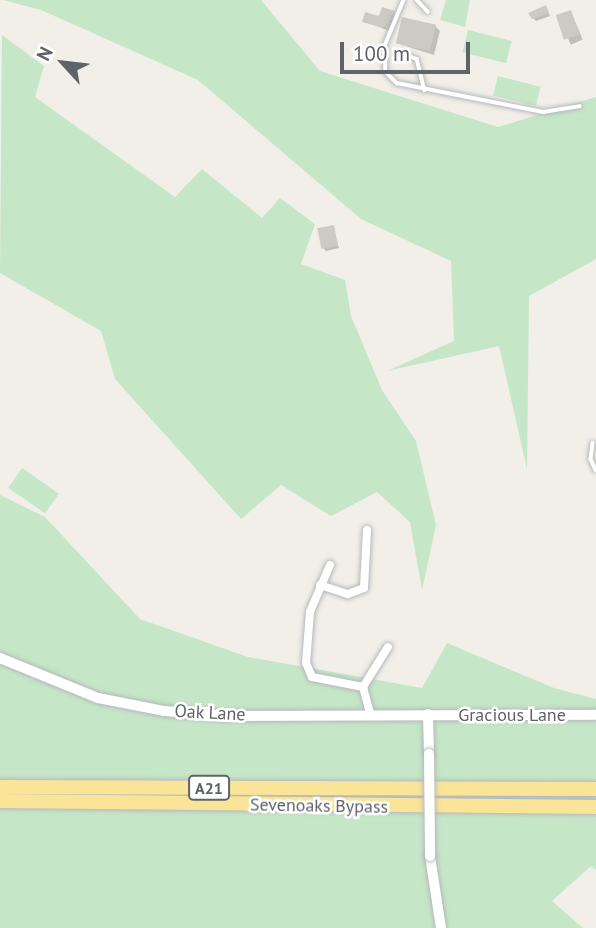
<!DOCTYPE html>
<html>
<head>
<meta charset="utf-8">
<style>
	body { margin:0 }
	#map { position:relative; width:596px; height:928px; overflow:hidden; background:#f1efe8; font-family:"PT Sans",sans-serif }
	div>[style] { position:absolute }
	.green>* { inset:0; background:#c6e7c7; transform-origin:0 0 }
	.shadow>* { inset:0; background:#0003; transform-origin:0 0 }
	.building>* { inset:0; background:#cccac5; transform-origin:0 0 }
	.roads { filter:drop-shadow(0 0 2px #b5b8bc) drop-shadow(0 0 2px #b5b8bc) }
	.lane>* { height:3.5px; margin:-1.75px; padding:0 1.75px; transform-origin:1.75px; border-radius:1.75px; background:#fff }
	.street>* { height:8px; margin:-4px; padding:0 4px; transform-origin:4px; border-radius:4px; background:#fff }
	.secondary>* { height:10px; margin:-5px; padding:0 5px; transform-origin:5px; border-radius:5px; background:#fff }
	.highway>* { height:14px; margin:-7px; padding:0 7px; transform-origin:7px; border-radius:7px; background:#f9e497 }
	.bridges { filter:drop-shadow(0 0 2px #b6babf) drop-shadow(0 0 2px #b6babf) }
	.secondary-bridge>* { height:10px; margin:-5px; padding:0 5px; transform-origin:5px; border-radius:5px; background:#fff }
	span { translate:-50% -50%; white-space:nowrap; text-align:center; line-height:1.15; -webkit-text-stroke:5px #fff; paint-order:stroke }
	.shield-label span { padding:2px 5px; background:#fff; border:2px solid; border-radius:5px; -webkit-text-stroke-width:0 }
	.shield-label { font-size:16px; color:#5f6368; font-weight:700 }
	.street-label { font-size:18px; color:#5f6368 }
	.north { position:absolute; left:28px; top:28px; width:70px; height:70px; -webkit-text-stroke:5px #fff; paint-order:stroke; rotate:297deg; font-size:19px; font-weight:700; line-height:28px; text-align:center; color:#5f6368 }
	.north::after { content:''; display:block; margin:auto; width:24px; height:32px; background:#5f6368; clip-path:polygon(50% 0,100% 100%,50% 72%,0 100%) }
	.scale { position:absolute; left:340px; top:42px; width:130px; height:32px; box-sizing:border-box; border:4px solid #5f6368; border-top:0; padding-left:9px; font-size:21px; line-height:24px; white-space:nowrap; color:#5f6368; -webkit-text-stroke:5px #fff; paint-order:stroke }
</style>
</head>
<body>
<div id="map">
	<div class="green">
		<div style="clip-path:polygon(3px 0,261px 0,320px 71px,498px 127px,596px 97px,596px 259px,529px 296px,527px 469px,499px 346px,387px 371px,454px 341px,451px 261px,361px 219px,198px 80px,41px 10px)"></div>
		<div style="clip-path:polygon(446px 0,470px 0,465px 27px,440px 20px)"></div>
		<div style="left:468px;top:30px;width:45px;height:23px;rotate:14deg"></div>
		<div style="clip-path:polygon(2px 35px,44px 66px,35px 97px,175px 197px,202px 169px,262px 218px,280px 198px,315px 224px,301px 264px,345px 280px,351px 316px,382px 390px,416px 441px,436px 525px,422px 590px,410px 522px,377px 492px,331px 516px,281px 485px,241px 519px,115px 379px,101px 331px,0 273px)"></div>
		<div style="left:498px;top:76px;width:44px;height:20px;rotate:14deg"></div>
		<div style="left:22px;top:468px;width:45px;height:24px;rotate:35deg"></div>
		<div style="clip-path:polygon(0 495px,45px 517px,140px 619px,248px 657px,422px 688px,447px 643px,554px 688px,596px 699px,596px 870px,591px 866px,552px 901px,583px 928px,0 928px)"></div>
	</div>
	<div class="shadow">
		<div style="clip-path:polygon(545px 7px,550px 16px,536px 21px,533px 18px)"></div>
		<div style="left:571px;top:12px;width:30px;height:13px;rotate:67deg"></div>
		<div style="clip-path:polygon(394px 13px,398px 17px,389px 31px,364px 21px)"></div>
		<div style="clip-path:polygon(435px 26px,440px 31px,434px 55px,396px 43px)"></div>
		<div style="clip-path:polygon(333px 227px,339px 248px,326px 251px,323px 248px)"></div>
	</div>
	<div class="building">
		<div style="clip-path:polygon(546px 5px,549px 13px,532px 19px,528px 13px)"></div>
		<div style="clip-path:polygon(382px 7px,395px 11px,384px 28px,362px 22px,365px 12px,379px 16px)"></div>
		<div style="left:571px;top:10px;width:26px;height:16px;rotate:72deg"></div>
		<div style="left:402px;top:17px;width:35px;height:27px;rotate:13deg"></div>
		<div style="left:334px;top:225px;width:21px;height:17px;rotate:79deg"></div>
	</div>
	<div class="roads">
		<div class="lane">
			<div style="left:404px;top:0;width:50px;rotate:112.4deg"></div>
			<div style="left:385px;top:46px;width:26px;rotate:88deg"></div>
			<div style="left:386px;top:72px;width:16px;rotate:45deg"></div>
			<div style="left:397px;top:83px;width:149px;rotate:11.2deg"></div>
			<div style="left:543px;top:112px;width:37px;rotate:-9deg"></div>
			<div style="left:417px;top:0;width:16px;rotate:47deg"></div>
			<div style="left:401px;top:53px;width:17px;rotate:21deg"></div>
			<div style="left:417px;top:59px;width:32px;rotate:76deg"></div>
			<div style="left:593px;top:443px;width:16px;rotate:97deg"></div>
			<div style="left:591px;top:459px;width:12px;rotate:66deg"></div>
		</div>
		<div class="street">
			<div style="left:330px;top:565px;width:51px;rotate:113.1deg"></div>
			<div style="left:310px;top:612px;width:51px;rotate:94.5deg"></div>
			<div style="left:306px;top:663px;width:15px;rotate:67deg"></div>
			<div style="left:312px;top:677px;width:52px;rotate:11.1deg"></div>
			<div style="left:363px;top:687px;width:27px;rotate:75deg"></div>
			<div style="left:320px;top:585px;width:29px;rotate:18deg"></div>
			<div style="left:348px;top:594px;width:17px;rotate:-21deg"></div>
			<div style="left:364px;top:588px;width:58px;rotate:-87deg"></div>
			<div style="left:363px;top:687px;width:47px;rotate:-58deg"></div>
		</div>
		<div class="secondary">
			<div style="left:0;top:658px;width:106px;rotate:22.2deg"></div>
			<div style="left:98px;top:698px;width:67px;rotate:11.1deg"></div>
			<div style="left:164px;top:711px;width:61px;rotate:4.7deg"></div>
			<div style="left:225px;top:716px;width:371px;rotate:-0.2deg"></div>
			<div style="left:428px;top:714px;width:40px;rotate:88.6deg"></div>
			<div style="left:430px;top:856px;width:73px;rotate:81.3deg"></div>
		</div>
		<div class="highway">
			<div style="left:0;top:787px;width:596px;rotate:0.19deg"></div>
			<div style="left:0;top:801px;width:596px;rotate:0.58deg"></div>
		</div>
	</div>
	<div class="bridges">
		<div class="secondary-bridge">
			<div style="left:429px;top:754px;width:102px;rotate:89.4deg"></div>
		</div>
	</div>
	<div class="shield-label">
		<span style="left:209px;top:788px">A21</span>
	</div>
	<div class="street-label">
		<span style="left:210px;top:713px;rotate:3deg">Oak Lane</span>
		<span style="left:512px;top:715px">Gracious Lane</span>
		<span style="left:319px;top:806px;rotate:1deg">Sevenoaks Bypass</span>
	</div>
	<div class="north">N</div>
	<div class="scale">100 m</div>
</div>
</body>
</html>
